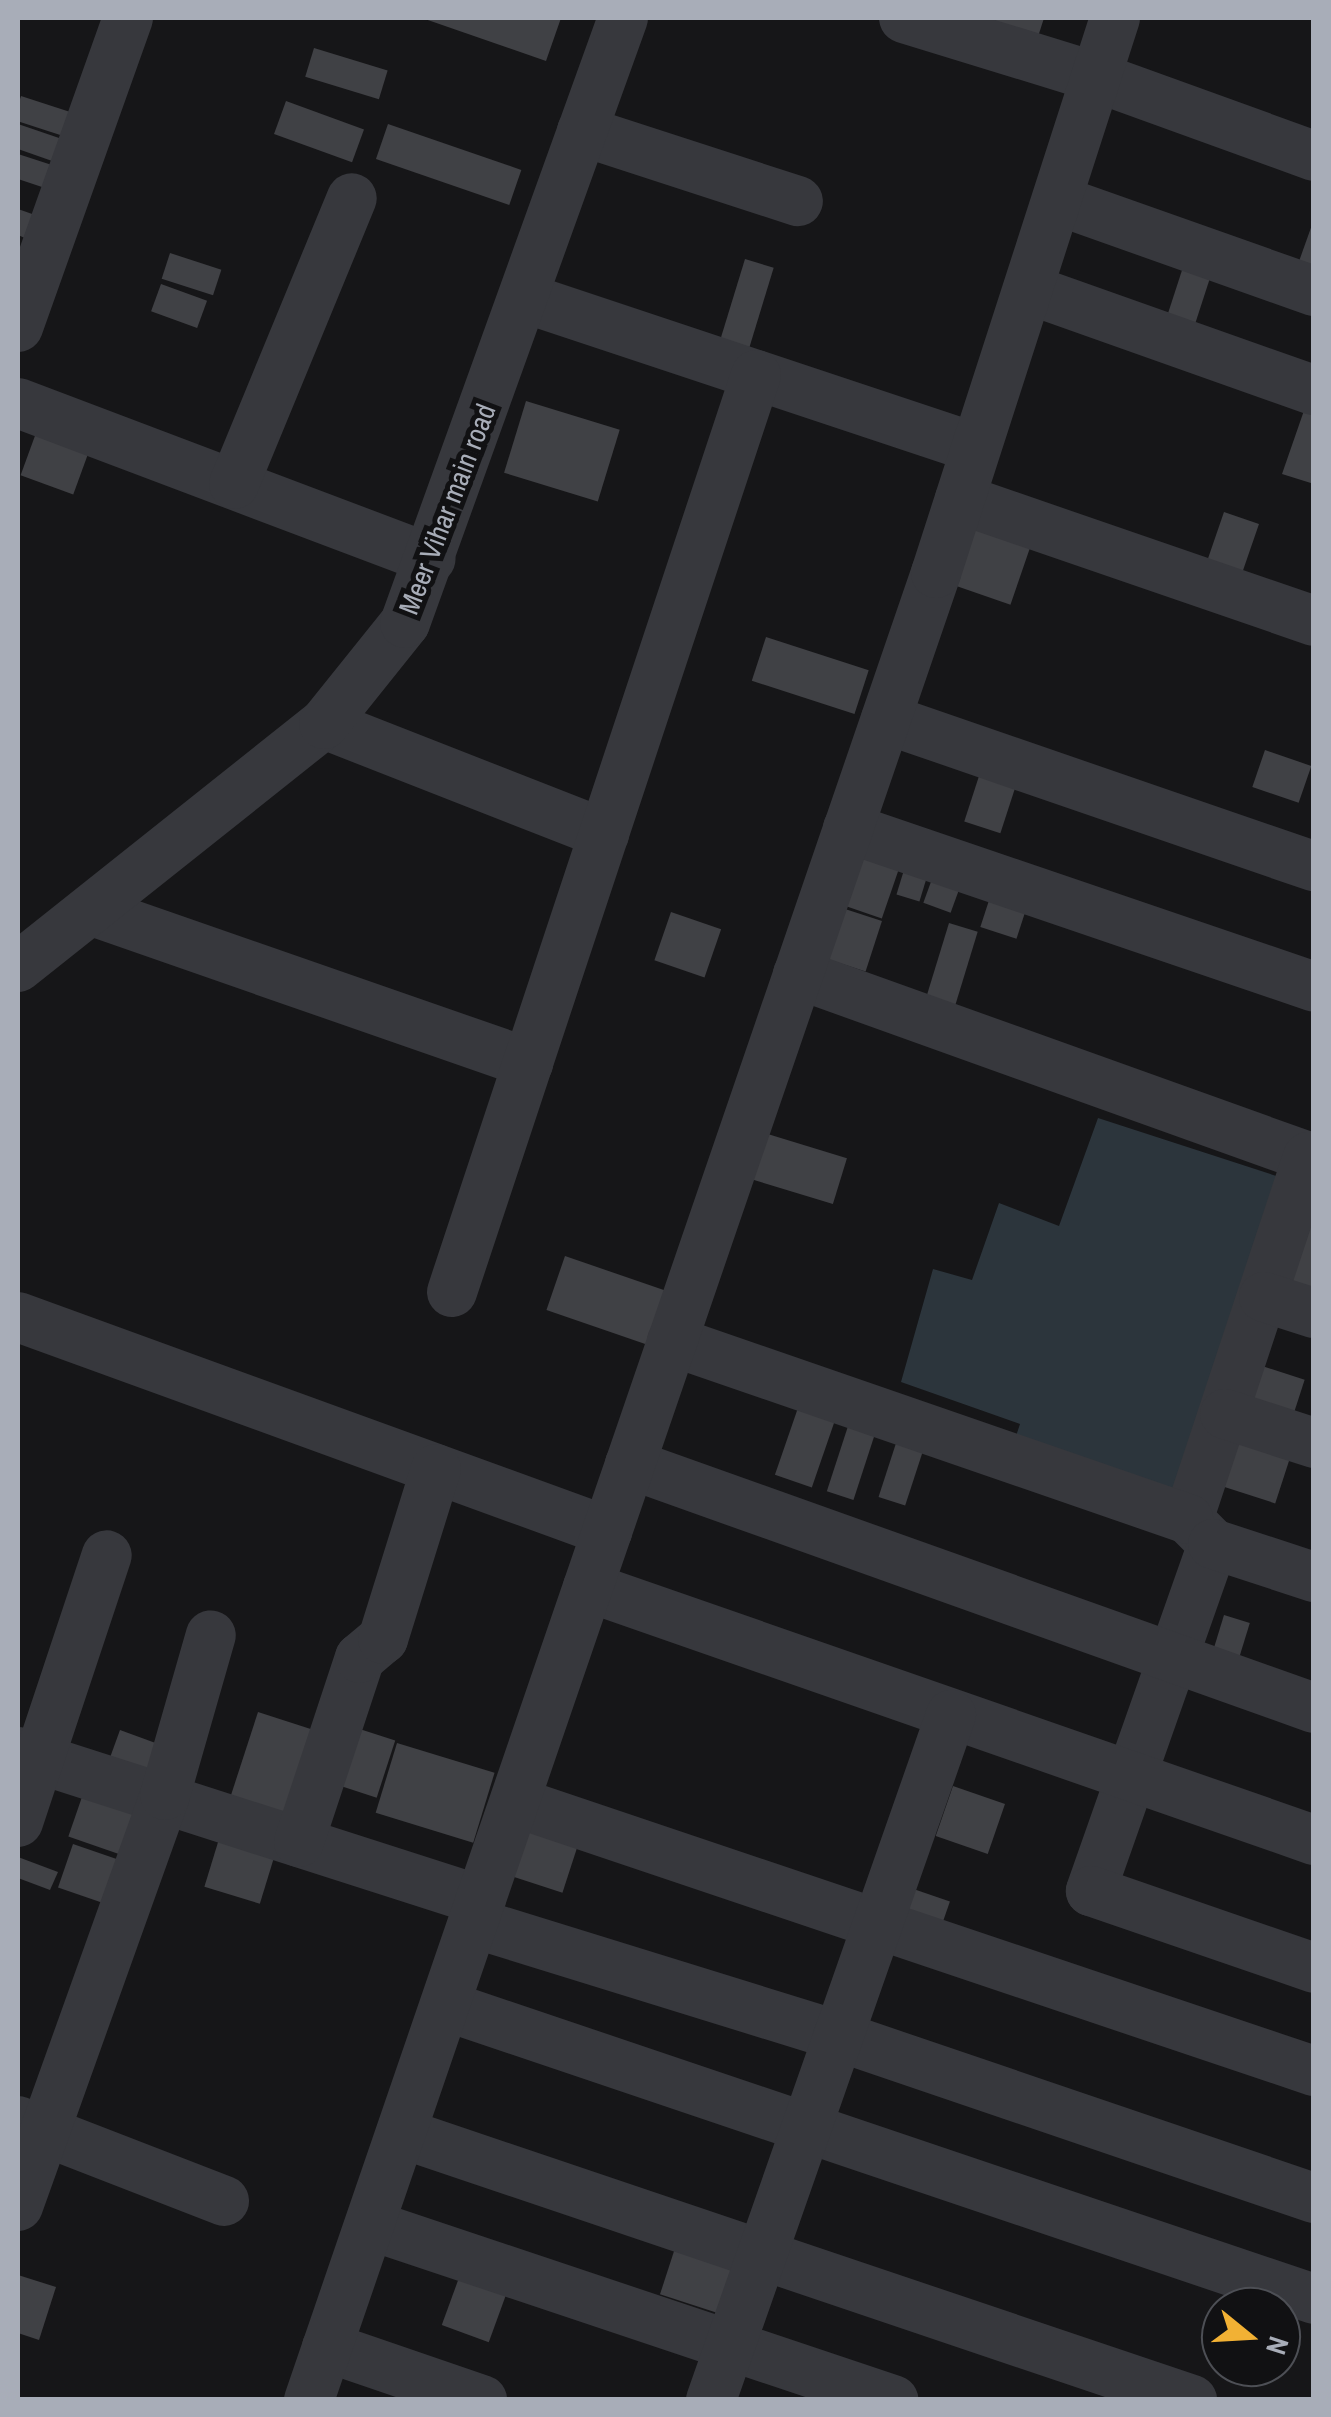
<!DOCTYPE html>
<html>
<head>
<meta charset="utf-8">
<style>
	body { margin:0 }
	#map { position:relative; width:1331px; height:2417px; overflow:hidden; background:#161618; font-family:"Archivo Narrow",sans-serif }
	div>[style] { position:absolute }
	.water>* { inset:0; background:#2c353c }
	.building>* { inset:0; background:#404145; transform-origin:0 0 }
	.minor>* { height:50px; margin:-25px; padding:0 25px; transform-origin:25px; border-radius:25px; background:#37383d }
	span { translate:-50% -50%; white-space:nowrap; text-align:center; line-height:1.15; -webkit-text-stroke:10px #111113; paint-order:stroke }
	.street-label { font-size:28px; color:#a8adb8 }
	.frame { position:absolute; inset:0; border:20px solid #a8adb8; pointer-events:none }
	.north { position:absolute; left:1201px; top:2287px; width:100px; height:100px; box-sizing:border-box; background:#111113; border:2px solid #4d4f55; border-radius:50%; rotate:108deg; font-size:28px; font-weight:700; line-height:40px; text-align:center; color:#a8adb8 }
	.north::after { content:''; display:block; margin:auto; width:35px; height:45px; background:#f2b134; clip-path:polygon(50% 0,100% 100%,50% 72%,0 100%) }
</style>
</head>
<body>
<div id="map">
	<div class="water">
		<div style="clip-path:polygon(1098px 1118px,1301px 1184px,1190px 1512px,1011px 1451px,1020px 1424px,901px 1382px,933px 1269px,972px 1280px,999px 1203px,1059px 1226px)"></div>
	</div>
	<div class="building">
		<div style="clip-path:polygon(422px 18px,561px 18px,546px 61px)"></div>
		<div style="clip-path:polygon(980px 18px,1044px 18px,1036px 43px)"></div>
		<div style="left:314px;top:48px;width:77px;height:30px;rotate:17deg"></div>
		<div style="left:21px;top:96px;width:55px;height:25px;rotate:18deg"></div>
		<div style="left:286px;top:101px;width:83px;height:35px;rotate:20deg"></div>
		<div style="clip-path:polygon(18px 124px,62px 139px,55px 162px,18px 149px)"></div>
		<div style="left:388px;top:124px;width:141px;height:37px;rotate:19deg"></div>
		<div style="clip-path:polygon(18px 154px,55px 166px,48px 189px,18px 179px)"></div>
		<div style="clip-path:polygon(18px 209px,35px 215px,27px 239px,18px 235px)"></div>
		<div style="clip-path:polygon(1313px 222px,1314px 222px,1314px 289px,1292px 281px)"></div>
		<div style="left:170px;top:253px;width:54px;height:27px;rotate:18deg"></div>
		<div style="left:745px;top:259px;width:30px;height:83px;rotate:17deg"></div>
		<div style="left:1185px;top:261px;width:29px;height:73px;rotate:18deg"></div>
		<div style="left:161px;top:284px;width:49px;height:29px;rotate:20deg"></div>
		<div style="clip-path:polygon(1308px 399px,1314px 401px,1314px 484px,1282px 474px)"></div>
		<div style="left:526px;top:401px;width:98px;height:75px;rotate:17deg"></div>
		<div style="left:36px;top:433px;width:56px;height:45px;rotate:20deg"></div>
		<div style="left:1224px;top:512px;width:37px;height:69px;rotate:19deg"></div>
		<div style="left:961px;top:521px;width:74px;height:63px;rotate:19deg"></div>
		<div style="left:766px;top:637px;width:108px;height:46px;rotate:18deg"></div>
		<div style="left:1265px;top:750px;width:49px;height:39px;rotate:19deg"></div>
		<div style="left:980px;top:773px;width:38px;height:51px;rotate:18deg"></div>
		<div style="left:862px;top:844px;width:43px;height:64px;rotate:19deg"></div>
		<div style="left:907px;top:860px;width:24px;height:36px;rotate:17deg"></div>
		<div style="left:936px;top:868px;width:29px;height:37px;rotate:20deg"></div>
		<div style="left:993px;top:888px;width:38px;height:41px;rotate:18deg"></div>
		<div style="left:842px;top:908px;width:42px;height:53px;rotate:18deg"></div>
		<div style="left:671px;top:912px;width:53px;height:51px;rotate:19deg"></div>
		<div style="left:949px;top:923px;width:30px;height:83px;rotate:17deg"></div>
		<div style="left:758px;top:1131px;width:93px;height:48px;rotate:17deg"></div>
		<div style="clip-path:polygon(1314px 1189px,1314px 1296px,1279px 1284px)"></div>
		<div style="left:565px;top:1256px;width:106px;height:57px;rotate:19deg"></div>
		<div style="left:1259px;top:1365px;width:48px;height:40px;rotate:18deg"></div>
		<div style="left:800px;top:1402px;width:39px;height:77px;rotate:19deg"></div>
		<div style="left:850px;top:1420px;width:28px;height:75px;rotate:18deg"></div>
		<div style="left:1237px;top:1430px;width:59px;height:58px;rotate:18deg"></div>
		<div style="left:898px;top:1437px;width:28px;height:63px;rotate:18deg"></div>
		<div style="left:1224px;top:1615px;width:27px;height:47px;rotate:17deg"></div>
		<div style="left:258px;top:1712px;width:57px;height:93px;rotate:18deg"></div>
		<div style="left:341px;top:1723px;width:57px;height:60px;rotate:18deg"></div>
		<div style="left:120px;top:1730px;width:40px;height:31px;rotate:20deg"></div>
		<div style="left:397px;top:1743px;width:102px;height:73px;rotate:17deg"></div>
		<div style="left:953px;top:1786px;width:55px;height:53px;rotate:19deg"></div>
		<div style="left:83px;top:1794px;width:61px;height:45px;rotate:19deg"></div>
		<div style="left:523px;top:1820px;width:60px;height:57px;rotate:18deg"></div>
		<div style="left:219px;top:1839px;width:58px;height:50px;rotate:17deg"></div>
		<div style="left:73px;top:1844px;width:53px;height:46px;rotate:19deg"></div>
		<div style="clip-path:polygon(18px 1857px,58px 1872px,50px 1890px,18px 1878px)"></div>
		<div style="left:896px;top:1883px;width:57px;height:42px;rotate:19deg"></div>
		<div style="left:677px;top:2242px;width:63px;height:55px;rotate:18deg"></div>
		<div style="left:464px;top:2264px;width:50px;height:65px;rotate:20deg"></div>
		<div style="clip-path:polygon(18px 2275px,56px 2287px,39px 2340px,18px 2333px)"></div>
	</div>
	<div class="minor">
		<div style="left:904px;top:18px;width:201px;rotate:17.1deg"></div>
		<div style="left:1096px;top:77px;width:232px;rotate:19.9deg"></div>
		<div style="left:582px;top:131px;width:227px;rotate:18deg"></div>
		<div style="left:1057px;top:200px;width:273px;rotate:19.5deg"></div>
		<div style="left:1028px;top:289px;width:303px;rotate:19.5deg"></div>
		<div style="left:525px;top:298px;width:475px;rotate:18.4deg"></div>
		<div style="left:18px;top:327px;width:328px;rotate:-70.4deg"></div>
		<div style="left:18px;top:403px;width:441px;rotate:20.7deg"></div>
		<div style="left:234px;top:484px;width:309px;rotate:-67.6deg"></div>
		<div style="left:960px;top:499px;width:374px;rotate:19deg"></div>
		<div style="left:886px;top:719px;width:453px;rotate:19deg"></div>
		<div style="left:324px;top:724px;width:301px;rotate:21.4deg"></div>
		<div style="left:848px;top:828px;width:492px;rotate:18.8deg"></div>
		<div style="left:92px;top:911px;width:462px;rotate:19.2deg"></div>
		<div style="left:18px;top:967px;width:391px;rotate:-38.5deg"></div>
		<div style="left:324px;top:724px;width:129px;rotate:-51.3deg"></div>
		<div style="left:405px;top:623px;width:643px;rotate:-70.18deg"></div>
		<div style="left:798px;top:974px;width:548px;rotate:19.72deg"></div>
		<div style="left:1308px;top:1157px;width:381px;rotate:108.3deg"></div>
		<div style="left:1188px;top:1519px;width:35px;rotate:45deg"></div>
		<div style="left:1213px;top:1544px;width:368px;rotate:109.4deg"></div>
		<div style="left:1091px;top:1891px;width:236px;rotate:19deg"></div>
		<div style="left:452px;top:1292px;width:966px;rotate:-71.66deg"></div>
		<div style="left:1264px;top:1297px;width:52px;rotate:17.7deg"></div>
		<div style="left:18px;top:1317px;width:627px;rotate:19.97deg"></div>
		<div style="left:672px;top:1341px;width:546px;rotate:19.03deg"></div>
		<div style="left:1225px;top:1414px;width:94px;rotate:18deg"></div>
		<div style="left:630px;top:1464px;width:726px;rotate:19.63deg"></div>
		<div style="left:1213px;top:1544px;width:106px;rotate:18.1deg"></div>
		<div style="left:588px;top:1587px;width:769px;rotate:19.21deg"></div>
		<div style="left:18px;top:1752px;width:486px;rotate:17.8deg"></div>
		<div style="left:515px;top:1802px;width:843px;rotate:18.61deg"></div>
		<div style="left:18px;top:1822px;width:281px;rotate:-71.6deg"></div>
		<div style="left:299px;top:1842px;width:194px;rotate:-71.7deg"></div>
		<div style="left:360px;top:1658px;width:30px;rotate:-40deg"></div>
		<div style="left:383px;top:1639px;width:178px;rotate:-72.7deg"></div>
		<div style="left:474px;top:1923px;width:381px;rotate:17.2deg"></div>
		<div style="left:838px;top:2036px;width:503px;rotate:18.8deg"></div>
		<div style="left:446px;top:2006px;width:916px;rotate:18.65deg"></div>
		<div style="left:18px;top:2121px;width:221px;rotate:21.2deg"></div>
		<div style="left:401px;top:2133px;width:835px;rotate:18.65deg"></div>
		<div style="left:18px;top:2206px;width:436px;rotate:-70.3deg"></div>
		<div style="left:165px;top:1795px;width:166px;rotate:-74deg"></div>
		<div style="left:370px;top:2225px;width:552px;rotate:18.5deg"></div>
		<div style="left:327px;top:2347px;width:164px;rotate:18.9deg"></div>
		<div style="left:309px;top:2400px;width:1932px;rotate:-71.06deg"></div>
		<div style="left:936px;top:573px;width:583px;rotate:-72.12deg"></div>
		<div style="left:711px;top:2400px;width:726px;rotate:-70.69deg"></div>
	</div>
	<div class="street-label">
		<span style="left:447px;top:509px;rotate:-69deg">Meer Vihar main road</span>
	</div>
	<div class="frame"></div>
	<div class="north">N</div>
</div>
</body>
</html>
